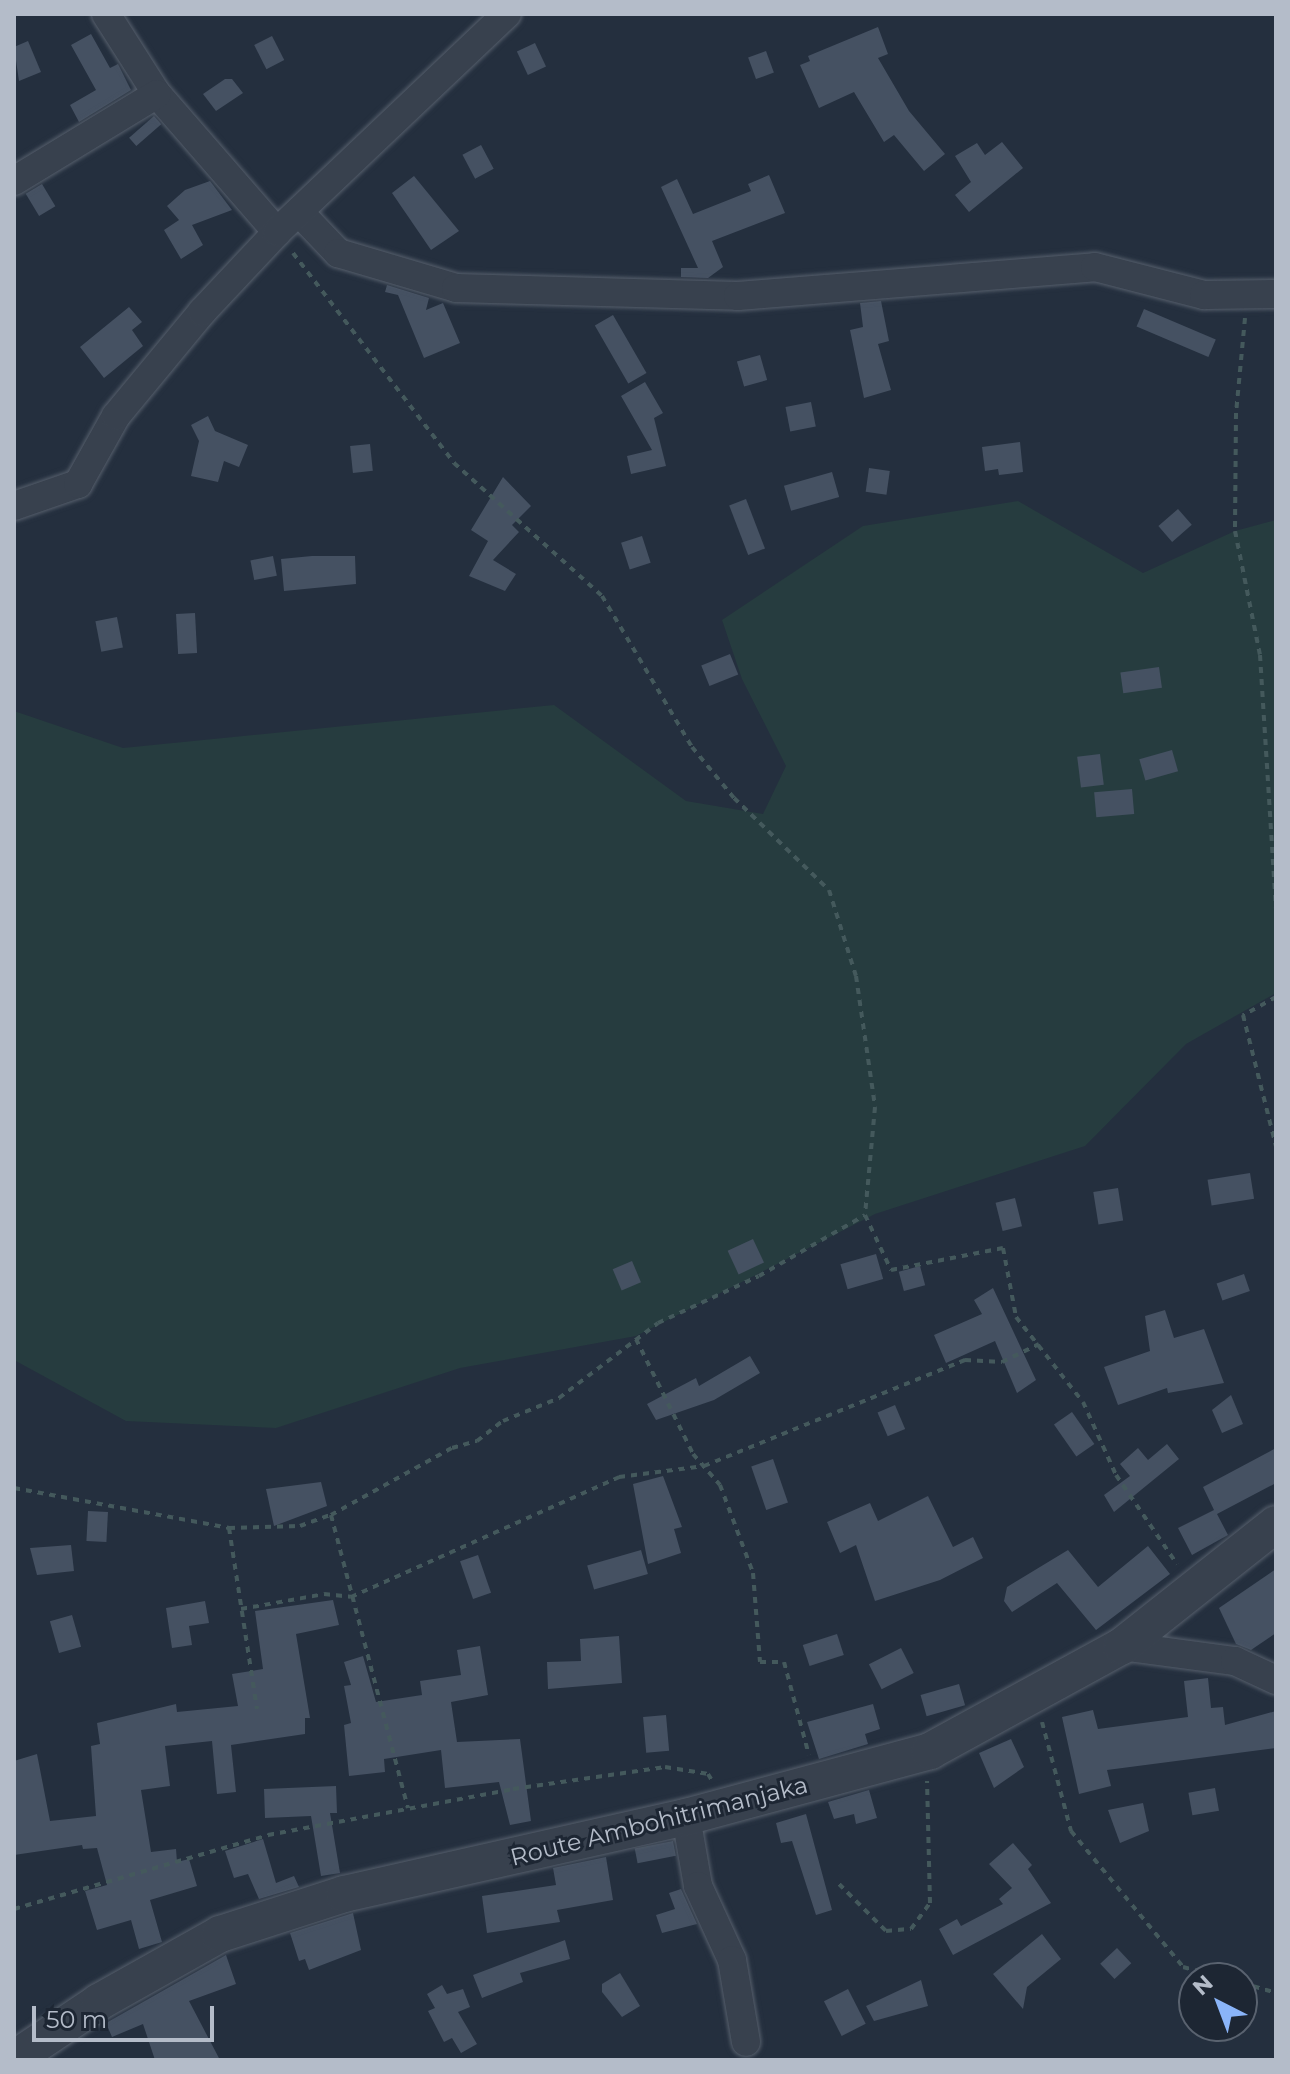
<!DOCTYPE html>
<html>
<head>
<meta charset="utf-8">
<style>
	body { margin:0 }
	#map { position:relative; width:1290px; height:2074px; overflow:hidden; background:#242f3e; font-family:Montserrat,sans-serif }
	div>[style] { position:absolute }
	.green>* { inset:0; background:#263c3f }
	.building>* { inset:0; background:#455162; transform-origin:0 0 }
	.path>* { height:4px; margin-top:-2px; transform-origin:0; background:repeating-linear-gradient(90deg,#44595c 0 6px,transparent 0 12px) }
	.roads { filter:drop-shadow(0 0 2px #565f6c) drop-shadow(0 0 2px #565f6c) }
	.minor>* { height:28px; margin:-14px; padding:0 14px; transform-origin:14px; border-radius:14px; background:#38414e }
	.tertiary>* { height:36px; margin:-18px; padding:0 18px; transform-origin:18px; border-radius:18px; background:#38414e }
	span { translate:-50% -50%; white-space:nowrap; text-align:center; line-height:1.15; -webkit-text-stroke:6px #1d2633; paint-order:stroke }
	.street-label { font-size:24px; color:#b4bcc9 }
	.frame { position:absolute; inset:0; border:16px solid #b4bcc9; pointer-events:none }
	.north { position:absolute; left:1178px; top:1962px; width:80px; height:80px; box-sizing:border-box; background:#1d2633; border:2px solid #59626f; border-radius:50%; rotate:318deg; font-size:22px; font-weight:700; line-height:32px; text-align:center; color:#b4bcc9 }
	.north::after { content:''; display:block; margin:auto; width:28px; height:36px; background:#8ab4f8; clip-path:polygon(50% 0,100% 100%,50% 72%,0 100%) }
	.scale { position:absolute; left:32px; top:2006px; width:182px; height:36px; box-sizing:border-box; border:4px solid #b4bcc9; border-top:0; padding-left:10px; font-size:24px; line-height:28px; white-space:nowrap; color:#b4bcc9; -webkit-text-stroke:6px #1d2633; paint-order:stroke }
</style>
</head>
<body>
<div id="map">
	<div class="green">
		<div style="clip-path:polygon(1018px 501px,1143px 573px,1235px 531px,1276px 520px,1276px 993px,1186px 1044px,1085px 1146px,875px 1214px,636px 1336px,460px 1368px,276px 1428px,126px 1421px,14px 1360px,14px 711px,123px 748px,554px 705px,686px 801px,763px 814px,786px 766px,742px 679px,722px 620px,863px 526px)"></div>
	</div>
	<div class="building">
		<div style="clip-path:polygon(878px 27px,888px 54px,878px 58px,909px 111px,945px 154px,924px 171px,894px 135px,884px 142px,854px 92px,819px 108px,800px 65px,810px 61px,808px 56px)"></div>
		<div style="clip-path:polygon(91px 34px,110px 68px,118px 64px,131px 90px,79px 122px,70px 105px,96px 90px,71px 45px)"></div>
		<div style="left:272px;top:36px;width:27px;height:20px;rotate:63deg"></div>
		<div style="clip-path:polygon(28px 41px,41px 72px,19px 81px,14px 47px)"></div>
		<div style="left:535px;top:43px;width:26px;height:20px;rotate:65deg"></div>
		<div style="left:766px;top:51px;width:23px;height:19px;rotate:70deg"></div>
		<div style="clip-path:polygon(225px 79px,232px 79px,243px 93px,216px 111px,203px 94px)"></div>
		<div style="left:154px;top:116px;width:11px;height:33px;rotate:49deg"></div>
		<div style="clip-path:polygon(1002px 142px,1023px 168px,969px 212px,955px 195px,971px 182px,955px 156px,977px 143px,985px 155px)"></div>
		<div style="left:481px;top:145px;width:27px;height:21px;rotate:62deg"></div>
		<div style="clip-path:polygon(769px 175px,785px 213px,712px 241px,723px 267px,708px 278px,681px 277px,681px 268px,698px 268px,661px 187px,677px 179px,693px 214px,751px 191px,748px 184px)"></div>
		<div style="clip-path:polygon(414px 176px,459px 231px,431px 250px,392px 193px)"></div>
		<div style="clip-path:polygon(210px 181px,232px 210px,192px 225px,203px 245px,181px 259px,164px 230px,179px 220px,167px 206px,185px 190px)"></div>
		<div style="left:42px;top:184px;width:26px;height:19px;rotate:59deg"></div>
		<div style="clip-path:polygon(387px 285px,429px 298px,426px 310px,443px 303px,460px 343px,424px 358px,398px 295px,385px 292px)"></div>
		<div style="clip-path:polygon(881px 301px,889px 341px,878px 344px,891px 390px,864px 398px,850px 330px,863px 327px,860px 303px)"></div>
		<div style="clip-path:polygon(129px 307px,142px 322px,132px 330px,143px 346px,104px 378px,80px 347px)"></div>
		<div style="left:1144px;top:309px;width:78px;height:19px;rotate:23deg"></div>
		<div style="left:613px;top:315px;width:67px;height:21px;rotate:60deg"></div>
		<div style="left:760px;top:355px;width:26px;height:24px;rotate:74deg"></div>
		<div style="clip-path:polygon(645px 382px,663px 413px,654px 418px,666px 466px,631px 474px,627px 456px,652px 450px,621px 396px)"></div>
		<div style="left:811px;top:402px;width:25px;height:26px;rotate:79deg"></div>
		<div style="clip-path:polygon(208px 416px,215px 431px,248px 445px,239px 467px,224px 461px,218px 482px,191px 476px,199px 441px,191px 425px)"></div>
		<div style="clip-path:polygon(1020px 442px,1023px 472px,999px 475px,998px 469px,985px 471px,982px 447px)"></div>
		<div style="left:370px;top:444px;width:27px;height:20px;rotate:84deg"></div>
		<div style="left:869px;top:468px;width:21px;height:24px;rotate:8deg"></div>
		<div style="left:832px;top:472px;width:26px;height:50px;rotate:74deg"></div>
		<div style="clip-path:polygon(503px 477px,531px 506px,512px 525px,519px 532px,493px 560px,516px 574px,505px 591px,469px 576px,488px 541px,471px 530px)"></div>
		<div style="left:746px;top:499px;width:53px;height:18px;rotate:69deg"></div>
		<div style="left:1178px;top:509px;width:21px;height:26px;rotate:49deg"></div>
		<div style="left:642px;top:536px;width:28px;height:22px;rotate:72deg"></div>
		<div style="left:273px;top:556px;width:20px;height:23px;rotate:79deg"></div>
		<div style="clip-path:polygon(312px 556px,355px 556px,356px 584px,284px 591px,281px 559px)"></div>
		<div style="left:195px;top:613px;width:40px;height:19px;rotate:87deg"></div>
		<div style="left:117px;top:617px;width:31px;height:22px;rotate:79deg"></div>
		<div style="left:730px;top:654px;width:22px;height:31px;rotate:68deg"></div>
		<div style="left:1159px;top:667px;width:21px;height:39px;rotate:82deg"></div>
		<div style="left:1172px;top:750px;width:22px;height:34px;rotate:74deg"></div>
		<div style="left:1100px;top:754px;width:31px;height:23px;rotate:83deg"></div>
		<div style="left:1132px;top:789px;width:25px;height:38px;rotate:85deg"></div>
		<div style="left:1250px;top:1173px;width:26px;height:43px;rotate:81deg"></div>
		<div style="left:1118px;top:1188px;width:33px;height:25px;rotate:81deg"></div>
		<div style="left:1015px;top:1198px;width:29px;height:20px;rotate:76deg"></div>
		<div style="left:753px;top:1239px;width:26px;height:28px;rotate:65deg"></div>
		<div style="left:876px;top:1254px;width:26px;height:37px;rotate:74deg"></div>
		<div style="left:632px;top:1261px;width:23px;height:21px;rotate:67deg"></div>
		<div style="left:920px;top:1266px;width:20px;height:22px;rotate:75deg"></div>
		<div style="left:1244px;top:1274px;width:18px;height:29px;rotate:71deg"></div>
		<div style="clip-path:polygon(993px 1288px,1036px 1380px,1017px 1393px,995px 1341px,946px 1363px,934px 1335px,982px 1314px,974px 1300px)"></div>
		<div style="clip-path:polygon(1165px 1310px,1174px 1338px,1204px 1329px,1224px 1383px,1168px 1393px,1167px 1388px,1118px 1405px,1104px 1367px,1150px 1351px,1145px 1316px)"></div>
		<div style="clip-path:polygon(750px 1356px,760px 1373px,714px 1400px,656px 1420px,647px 1404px,696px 1378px,699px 1386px)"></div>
		<div style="clip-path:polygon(1231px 1395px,1243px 1424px,1222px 1433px,1212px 1410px)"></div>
		<div style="left:895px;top:1405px;width:26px;height:19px;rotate:67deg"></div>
		<div style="left:1072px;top:1412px;width:39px;height:22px;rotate:55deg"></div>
		<div style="clip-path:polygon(1167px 1444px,1179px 1459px,1114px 1512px,1104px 1495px,1130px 1476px,1120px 1464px,1138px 1448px,1148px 1460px)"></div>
		<div style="clip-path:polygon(1276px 1448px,1276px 1483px,1217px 1514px,1228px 1535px,1192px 1555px,1178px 1528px,1214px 1510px,1203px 1487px)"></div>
		<div style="left:773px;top:1459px;width:46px;height:23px;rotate:71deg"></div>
		<div style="clip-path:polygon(663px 1476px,682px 1527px,674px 1529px,681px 1553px,648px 1564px,633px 1484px)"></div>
		<div style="clip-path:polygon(321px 1482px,327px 1506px,274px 1526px,266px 1489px)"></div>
		<div style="clip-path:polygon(928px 1496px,953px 1547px,973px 1537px,983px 1558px,940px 1580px,875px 1601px,856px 1545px,840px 1553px,827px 1522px,870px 1503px,878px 1521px)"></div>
		<div style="left:88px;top:1511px;width:20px;height:30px;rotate:3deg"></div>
		<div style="clip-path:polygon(71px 1545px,74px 1571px,37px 1575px,30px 1548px)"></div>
		<div style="clip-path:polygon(1148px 1546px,1170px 1574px,1096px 1630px,1057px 1583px,1012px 1612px,1004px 1601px,1007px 1587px,1068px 1550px,1098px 1587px)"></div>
		<div style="left:641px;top:1550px;width:25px;height:56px;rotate:74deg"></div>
		<div style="left:478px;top:1555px;width:40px;height:19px;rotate:71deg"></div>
		<div style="clip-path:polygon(1276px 1569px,1276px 1633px,1251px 1650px,1236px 1644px,1219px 1608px)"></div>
		<div style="clip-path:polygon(333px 1600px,339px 1625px,296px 1634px,310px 1718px,305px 1718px,305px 1734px,231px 1745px,236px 1792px,217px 1794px,212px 1741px,165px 1746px,170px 1786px,141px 1790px,151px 1852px,176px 1849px,177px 1862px,189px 1859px,197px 1886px,150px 1900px,162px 1942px,139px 1949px,131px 1920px,97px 1930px,85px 1891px,107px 1885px,97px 1848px,83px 1849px,82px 1845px,14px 1855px,14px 1761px,37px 1754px,50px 1821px,96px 1816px,91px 1746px,100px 1744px,97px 1723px,176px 1704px,177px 1712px,238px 1706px,232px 1674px,263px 1669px,255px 1611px)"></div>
		<div style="clip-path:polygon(205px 1601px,209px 1623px,189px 1626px,192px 1645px,172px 1648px,166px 1608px)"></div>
		<div style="left:72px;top:1615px;width:33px;height:23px;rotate:74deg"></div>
		<div style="left:837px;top:1634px;width:22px;height:36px;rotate:72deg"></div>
		<div style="clip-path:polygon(619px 1636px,622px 1683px,548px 1689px,547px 1662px,581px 1661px,580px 1639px)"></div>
		<div style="clip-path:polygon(480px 1646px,488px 1695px,451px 1702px,457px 1742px,520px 1739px,531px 1821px,510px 1825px,499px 1782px,445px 1788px,441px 1750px,384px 1759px,385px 1772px,349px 1776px,344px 1725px,351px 1723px,344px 1686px,351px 1685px,344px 1662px,363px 1656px,376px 1702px,422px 1695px,420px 1681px,461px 1675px,457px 1650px)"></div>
		<div style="left:901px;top:1648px;width:28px;height:36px;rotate:63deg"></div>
		<div style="clip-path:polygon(1208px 1678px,1211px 1708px,1223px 1707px,1225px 1725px,1276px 1711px,1276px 1748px,1107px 1770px,1111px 1786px,1079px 1794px,1062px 1717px,1093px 1710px,1098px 1729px,1188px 1717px,1184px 1681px)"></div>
		<div style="left:959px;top:1684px;width:22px;height:40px;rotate:74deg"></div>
		<div style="clip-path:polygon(873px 1704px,880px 1729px,865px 1734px,868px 1744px,819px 1759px,807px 1722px)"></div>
		<div style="left:666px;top:1715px;width:36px;height:23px;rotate:85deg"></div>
		<div style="clip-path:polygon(1011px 1739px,1024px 1767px,994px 1788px,979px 1753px)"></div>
		<div style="clip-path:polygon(336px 1786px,337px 1813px,330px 1813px,340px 1873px,321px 1876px,311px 1816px,265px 1818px,264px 1789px)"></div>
		<div style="left:1215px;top:1788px;width:23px;height:27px;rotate:80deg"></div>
		<div style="clip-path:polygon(869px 1790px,877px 1818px,856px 1824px,854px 1814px,834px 1819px,828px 1802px)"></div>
		<div style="clip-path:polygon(1143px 1803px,1149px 1831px,1120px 1843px,1108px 1810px)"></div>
		<div style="clip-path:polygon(806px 1814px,832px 1910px,816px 1915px,792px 1841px,781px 1843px,776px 1823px)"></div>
		<div style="clip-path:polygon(263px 1839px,276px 1883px,294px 1876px,299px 1887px,259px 1899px,248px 1874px,234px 1878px,225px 1851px)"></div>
		<div style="left:673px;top:1841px;width:15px;height:39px;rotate:79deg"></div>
		<div style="clip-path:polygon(1013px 1843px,1032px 1865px,1028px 1869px,1051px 1903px,953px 1955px,939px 1929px,957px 1919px,961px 1926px,1003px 1904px,999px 1899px,1012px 1888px,989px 1864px)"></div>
		<div style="clip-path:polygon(606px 1857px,613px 1900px,557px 1910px,560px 1922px,487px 1933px,482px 1896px,556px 1885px,553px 1868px)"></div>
		<div style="clip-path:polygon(681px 1889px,697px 1924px,662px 1933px,656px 1915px,675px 1909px,669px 1893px)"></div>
		<div style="clip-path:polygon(353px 1913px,361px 1950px,309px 1970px,305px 1959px,299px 1961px,290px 1933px)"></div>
		<div style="clip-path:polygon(1042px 1934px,1061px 1959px,1027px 1987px,1023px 2009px,993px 1974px)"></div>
		<div style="clip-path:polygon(565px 1940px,570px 1959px,520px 1973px,523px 1982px,482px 1998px,473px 1975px)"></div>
		<div style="left:1117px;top:1948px;width:21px;height:23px;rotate:47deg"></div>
		<div style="clip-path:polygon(226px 1955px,236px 1984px,189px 2001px,220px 2060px,155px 2060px,143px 2024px,112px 2037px,106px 2023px)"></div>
		<div style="clip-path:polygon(620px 1973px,640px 2006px,622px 2017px,602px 1992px,602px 1984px)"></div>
		<div style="clip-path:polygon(921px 1980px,928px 2006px,874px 2021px,866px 2006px)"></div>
		<div style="clip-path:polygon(442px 1985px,447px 1994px,463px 1989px,470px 2007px,458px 2012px,477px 2044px,461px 2053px,452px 2038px,444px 2042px,428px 2011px,435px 2008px,427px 1994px)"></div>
		<div style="left:848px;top:1989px;width:39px;height:27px;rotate:63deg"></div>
	</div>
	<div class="path">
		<div style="left:293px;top:253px;width:265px;rotate:52.5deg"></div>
		<div style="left:454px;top:463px;width:199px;rotate:41.9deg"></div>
		<div style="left:602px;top:596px;width:176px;rotate:59.2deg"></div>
		<div style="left:692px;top:747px;width:66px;rotate:50.5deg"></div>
		<div style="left:734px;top:798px;width:132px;rotate:44.1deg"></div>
		<div style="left:829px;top:890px;width:90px;rotate:72.6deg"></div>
		<div style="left:856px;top:976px;width:132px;rotate:81.7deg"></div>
		<div style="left:875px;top:1107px;width:108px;rotate:95.3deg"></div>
		<div style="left:865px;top:1215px;width:61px;rotate:64.7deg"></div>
		<div style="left:891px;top:1270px;width:114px;rotate:-11.1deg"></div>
		<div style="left:1003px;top:1248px;width:70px;rotate:79.3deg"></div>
		<div style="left:1016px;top:1317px;width:108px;rotate:51.8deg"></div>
		<div style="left:1083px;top:1402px;width:80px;rotate:65.7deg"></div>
		<div style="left:1116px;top:1475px;width:108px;rotate:55.6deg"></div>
		<div style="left:1245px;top:318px;width:95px;rotate:95.4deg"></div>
		<div style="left:1236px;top:413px;width:118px;rotate:90.5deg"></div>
		<div style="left:1235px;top:531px;width:126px;rotate:78.6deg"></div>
		<div style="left:1260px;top:655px;width:257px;rotate:86.4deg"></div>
		<div style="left:1276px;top:997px;width:38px;rotate:151deg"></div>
		<div style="left:1243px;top:1015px;width:135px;rotate:75.9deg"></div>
		<div style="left:636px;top:1339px;width:128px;rotate:63.6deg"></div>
		<div style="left:693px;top:1454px;width:41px;rotate:48.9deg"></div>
		<div style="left:720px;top:1485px;width:94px;rotate:69.4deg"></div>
		<div style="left:753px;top:1573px;width:89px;rotate:85.5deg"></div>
		<div style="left:760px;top:1662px;width:24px"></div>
		<div style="left:784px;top:1662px;width:96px;rotate:75deg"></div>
		<div style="left:14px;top:1488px;width:219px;rotate:10.5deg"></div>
		<div style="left:229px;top:1528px;width:71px;rotate:-1.6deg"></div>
		<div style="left:300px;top:1526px;width:33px;rotate:-20deg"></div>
		<div style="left:331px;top:1515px;width:138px;rotate:-29deg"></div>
		<div style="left:452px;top:1448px;width:26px;rotate:-16deg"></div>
		<div style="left:477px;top:1441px;width:33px;rotate:-38deg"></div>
		<div style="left:503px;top:1421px;width:61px;rotate:-22.3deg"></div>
		<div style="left:559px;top:1398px;width:124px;rotate:-37.1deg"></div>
		<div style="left:658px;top:1323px;width:111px;rotate:-25deg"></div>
		<div style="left:759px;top:1276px;width:122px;rotate:-29.9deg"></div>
		<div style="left:331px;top:1515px;width:303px;rotate:75.3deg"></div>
		<div style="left:229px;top:1528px;width:183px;rotate:81.2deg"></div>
		<div style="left:241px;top:1609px;width:84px;rotate:-10.2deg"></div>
		<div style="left:324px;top:1594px;width:27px;rotate:6deg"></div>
		<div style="left:351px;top:1597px;width:294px;rotate:-24.1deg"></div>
		<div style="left:619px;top:1477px;width:86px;rotate:-7.4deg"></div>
		<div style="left:704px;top:1466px;width:282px;rotate:-22.1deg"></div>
		<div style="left:965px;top:1360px;width:37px;rotate:3deg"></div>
		<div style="left:1002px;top:1362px;width:41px;rotate:-25.9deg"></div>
		<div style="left:1042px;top:1722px;width:113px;rotate:75.1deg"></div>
		<div style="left:1071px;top:1831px;width:176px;rotate:50.5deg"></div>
		<div style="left:1183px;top:1967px;width:41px;rotate:15.4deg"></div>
		<div style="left:839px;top:1884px;width:66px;rotate:45deg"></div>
		<div style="left:886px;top:1931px;width:25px;rotate:-5deg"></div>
		<div style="left:911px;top:1929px;width:32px;rotate:-54deg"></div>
		<div style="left:930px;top:1903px;width:122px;rotate:-91.4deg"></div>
		<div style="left:14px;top:1909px;width:265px;rotate:-16.2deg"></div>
		<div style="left:268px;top:1835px;width:249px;rotate:-10.6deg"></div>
		<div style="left:513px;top:1789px;width:154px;rotate:-8.2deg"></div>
		<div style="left:665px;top:1767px;width:44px;rotate:9.2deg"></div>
		<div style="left:708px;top:1774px;width:6px;rotate:59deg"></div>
		<div style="left:1242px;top:1983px;width:35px;rotate:16deg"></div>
	</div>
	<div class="roads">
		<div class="minor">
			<div style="left:106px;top:14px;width:95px;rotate:57.5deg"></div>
			<div style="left:157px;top:94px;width:183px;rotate:49deg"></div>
			<div style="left:14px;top:181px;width:167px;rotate:-31.3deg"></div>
			<div style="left:299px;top:212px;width:57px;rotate:46.4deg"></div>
			<div style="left:338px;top:253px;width:123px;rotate:16.5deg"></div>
			<div style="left:456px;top:288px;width:282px;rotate:1.6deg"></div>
			<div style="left:738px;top:296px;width:358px;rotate:-4.6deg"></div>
			<div style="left:1095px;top:267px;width:113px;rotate:14.4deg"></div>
			<div style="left:1204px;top:295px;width:72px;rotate:-0.8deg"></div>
			<div style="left:14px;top:506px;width:68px;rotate:-19deg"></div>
			<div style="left:78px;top:484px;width:78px;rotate:-60.8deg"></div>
			<div style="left:116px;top:416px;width:135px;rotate:-50.4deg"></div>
			<div style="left:202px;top:312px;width:110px;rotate:-46.8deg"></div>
			<div style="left:277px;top:232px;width:317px;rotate:-43.5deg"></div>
			<div style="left:1122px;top:1646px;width:114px;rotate:7.6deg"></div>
			<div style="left:1235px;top:1661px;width:45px;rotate:24.9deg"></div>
			<div style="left:686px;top:1817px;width:70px;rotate:80.1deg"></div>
			<div style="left:698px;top:1886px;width:81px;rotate:65.3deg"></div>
			<div style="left:732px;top:1960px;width:83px;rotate:80.3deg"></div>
		</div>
		<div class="tertiary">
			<div style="left:14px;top:2059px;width:102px;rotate:-33.8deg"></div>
			<div style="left:99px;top:2002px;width:139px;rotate:-29.3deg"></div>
			<div style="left:220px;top:1934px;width:130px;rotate:-17.9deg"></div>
			<div style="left:344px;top:1894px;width:351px;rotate:-12.7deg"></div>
			<div style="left:686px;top:1817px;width:253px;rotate:-15.1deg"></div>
			<div style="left:930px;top:1751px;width:219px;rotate:-28.7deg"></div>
			<div style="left:1122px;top:1646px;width:196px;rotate:-38.4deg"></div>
		</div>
	</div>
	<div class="street-label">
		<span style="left:659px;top:1821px;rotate:-14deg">Route Ambohitrimanjaka</span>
	</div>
	<div class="frame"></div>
	<div class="north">N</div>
	<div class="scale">50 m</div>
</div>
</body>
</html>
